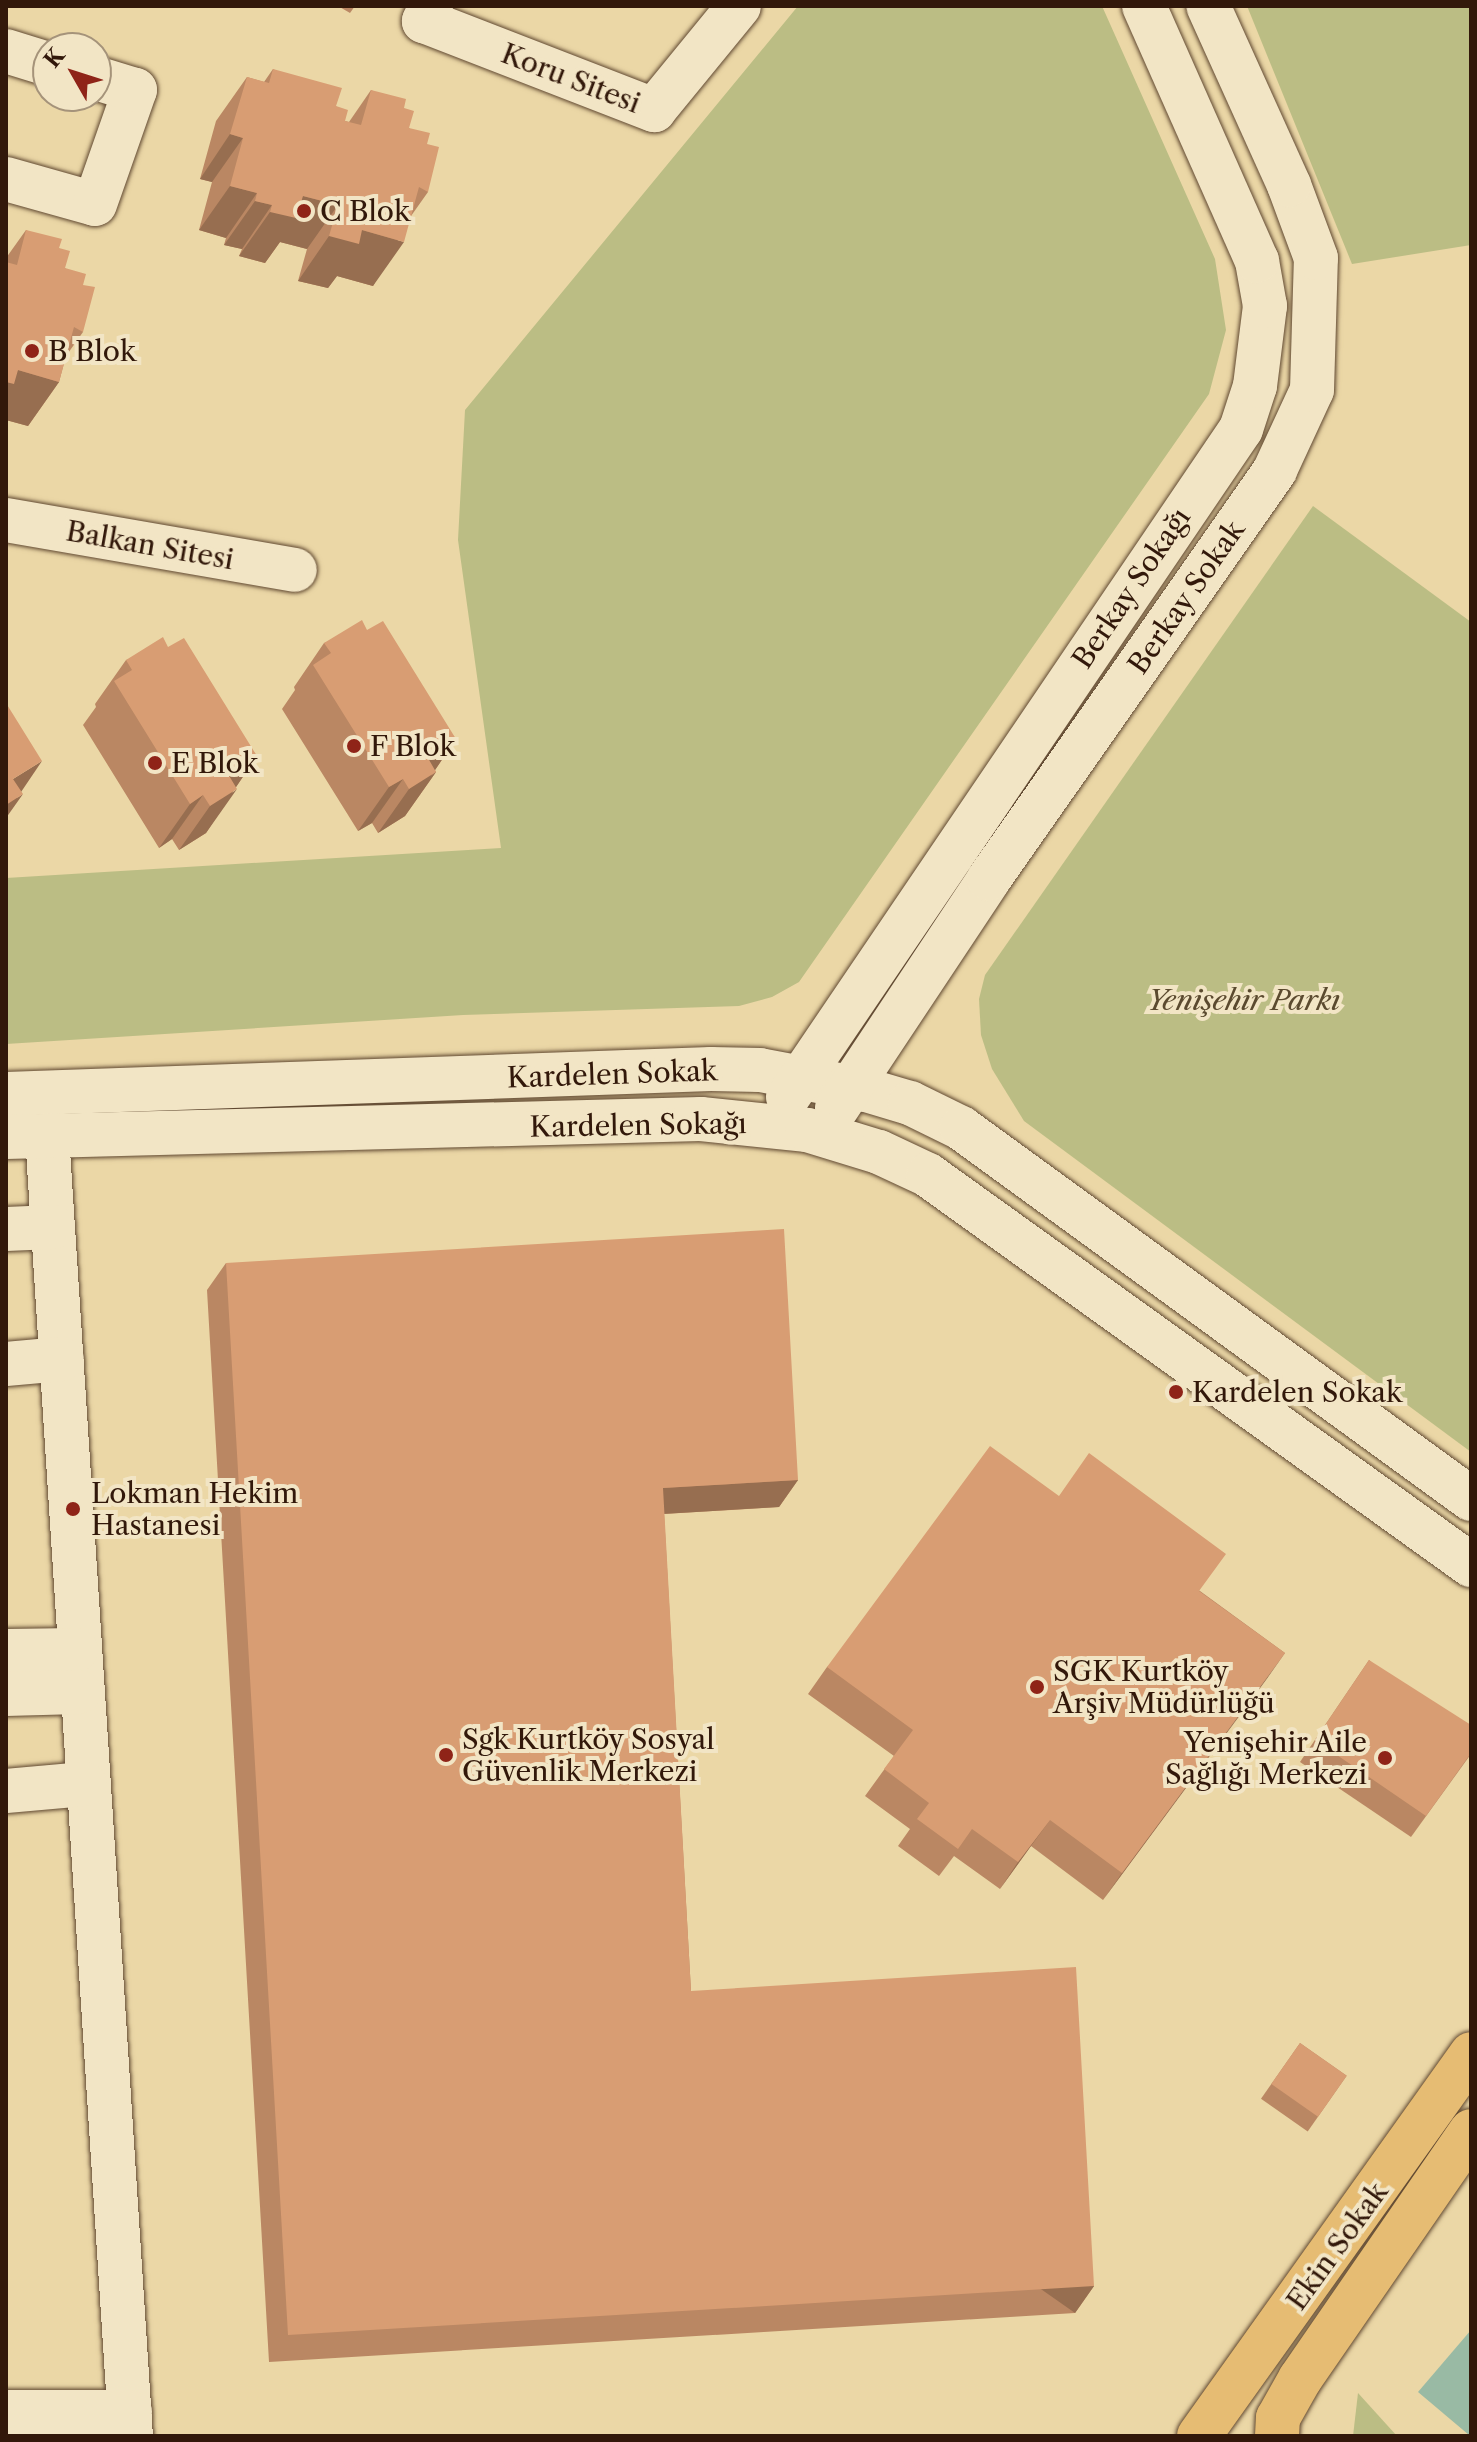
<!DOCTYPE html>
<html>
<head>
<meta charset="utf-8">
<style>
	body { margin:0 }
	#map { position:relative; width:1477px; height:2442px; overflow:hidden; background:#ebd7a6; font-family:"Libre Caslon Text",serif }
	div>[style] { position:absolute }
	.green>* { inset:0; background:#bbbd84 }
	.water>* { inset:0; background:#99baa4 }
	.roads { filter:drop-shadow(0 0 2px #604831) drop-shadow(0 0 2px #604831) }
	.minor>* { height:44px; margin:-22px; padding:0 22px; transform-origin:22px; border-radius:22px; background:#f2e5c5 }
	.major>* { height:44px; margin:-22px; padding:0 22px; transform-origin:22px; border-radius:22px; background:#e6bc73 }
	.wall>* { inset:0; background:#ba8763; transform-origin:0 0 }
	.shaded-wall>* { inset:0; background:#976e50; transform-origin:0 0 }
	.building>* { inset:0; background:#d89d73; transform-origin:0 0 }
	.dots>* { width:22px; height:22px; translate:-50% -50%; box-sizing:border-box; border:4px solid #f2e5c5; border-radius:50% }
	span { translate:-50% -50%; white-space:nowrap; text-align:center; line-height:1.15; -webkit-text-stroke:8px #f2e5c5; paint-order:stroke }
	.street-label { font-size:28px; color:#32180a }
	.poi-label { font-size:28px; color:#32180a }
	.left { translate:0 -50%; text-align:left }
	.right { translate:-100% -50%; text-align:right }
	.park-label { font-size:28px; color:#5b4a2f; font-style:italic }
	.frame { position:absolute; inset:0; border:8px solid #32180a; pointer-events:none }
	.north { position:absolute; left:32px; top:32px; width:80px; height:80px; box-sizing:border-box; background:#f2e5c5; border:2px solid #a5937a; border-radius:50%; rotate:309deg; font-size:22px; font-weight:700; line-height:32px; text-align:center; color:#32180a }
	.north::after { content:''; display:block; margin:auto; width:28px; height:36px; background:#8f2418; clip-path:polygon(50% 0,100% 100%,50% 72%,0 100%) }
</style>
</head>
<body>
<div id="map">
	<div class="green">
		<div style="clip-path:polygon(798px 6px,1102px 6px,1215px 259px,1226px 330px,1209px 394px,799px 982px,772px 997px,739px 1006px,463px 1015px,6px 1044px,6px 878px,501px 848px,458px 540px,465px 410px)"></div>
		<div style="clip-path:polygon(1247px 6px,1471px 6px,1471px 245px,1352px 264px)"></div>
		<div style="clip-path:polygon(1313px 506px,1471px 622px,1471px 1452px,1024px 1121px,992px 1069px,981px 1035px,979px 999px,985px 975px)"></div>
		<div style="clip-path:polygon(1358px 2393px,1397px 2436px,1353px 2436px)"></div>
	</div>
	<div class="water">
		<div style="clip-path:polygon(1471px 2330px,1471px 2433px,1469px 2435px,1418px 2392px)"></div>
	</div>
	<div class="roads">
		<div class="minor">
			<div style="left:431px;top:6px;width:17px;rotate:115deg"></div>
			<div style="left:424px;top:21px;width:247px;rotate:21.2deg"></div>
			<div style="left:654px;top:110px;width:134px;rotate:-50.7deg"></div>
			<div style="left:6px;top:51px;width:44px;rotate:17.2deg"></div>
			<div style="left:6px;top:179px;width:92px;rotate:15.7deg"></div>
			<div style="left:95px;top:204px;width:121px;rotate:-70.7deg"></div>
			<div style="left:135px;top:90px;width:41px;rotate:-162.9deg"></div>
			<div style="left:6px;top:520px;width:293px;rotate:9.8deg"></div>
			<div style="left:6px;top:1094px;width:705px;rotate:-2.03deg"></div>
			<div style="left:711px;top:1069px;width:49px;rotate:1.2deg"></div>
			<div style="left:760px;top:1070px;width:108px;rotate:10.7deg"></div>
			<div style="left:866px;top:1090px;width:46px;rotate:16.5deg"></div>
			<div style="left:910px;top:1103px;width:57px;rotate:26.1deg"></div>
			<div style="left:961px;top:1128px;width:631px;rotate:36.03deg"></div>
			<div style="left:788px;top:1097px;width:807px;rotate:-55.86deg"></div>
			<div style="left:1241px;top:429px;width:45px;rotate:-72deg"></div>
			<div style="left:1255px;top:386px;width:81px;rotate:-82.9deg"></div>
			<div style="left:1265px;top:306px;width:46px;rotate:-100.1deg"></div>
			<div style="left:1257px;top:261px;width:279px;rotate:-113.9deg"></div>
			<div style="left:837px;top:1108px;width:275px;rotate:-56.4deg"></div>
			<div style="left:989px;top:879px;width:499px;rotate:-55deg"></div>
			<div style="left:1275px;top:470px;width:88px;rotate:-65.2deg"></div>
			<div style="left:1312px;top:390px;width:132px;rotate:-88.3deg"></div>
			<div style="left:1316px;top:258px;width:78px;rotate:-110.3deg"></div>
			<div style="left:1289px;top:185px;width:196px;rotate:-114.3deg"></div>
			<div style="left:47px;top:1135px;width:1304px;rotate:86.31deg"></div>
			<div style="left:6px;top:1137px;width:695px;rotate:-1.48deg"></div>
			<div style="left:701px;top:1119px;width:107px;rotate:5.9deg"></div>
			<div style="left:807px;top:1130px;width:75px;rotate:17deg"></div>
			<div style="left:879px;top:1152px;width:54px;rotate:25.1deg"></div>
			<div style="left:928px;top:1175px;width:669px;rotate:35.69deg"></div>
			<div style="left:6px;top:1229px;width:47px;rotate:-2.4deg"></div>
			<div style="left:6px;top:1364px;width:56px;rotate:-5.1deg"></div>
			<div style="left:6px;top:1651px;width:70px;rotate:-0.8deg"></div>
			<div style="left:6px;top:1694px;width:73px;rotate:-1.6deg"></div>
			<div style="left:6px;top:1791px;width:79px;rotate:-5.1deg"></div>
			<div style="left:6px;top:2412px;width:124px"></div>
		</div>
		<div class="major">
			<div style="left:1199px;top:2436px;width:469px;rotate:-54.5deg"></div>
			<div style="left:1277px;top:2436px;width:18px;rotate:-87deg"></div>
			<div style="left:1278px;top:2418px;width:45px;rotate:-60.6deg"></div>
			<div style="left:1300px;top:2379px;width:301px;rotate:-55.4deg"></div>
		</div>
	</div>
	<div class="wall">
		<div style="clip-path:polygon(338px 6px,355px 6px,350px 13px)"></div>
		<div style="clip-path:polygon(273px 69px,336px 106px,345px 121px,349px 122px,371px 90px,404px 108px,409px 128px,427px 144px,428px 192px,411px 216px,373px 286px,337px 276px,328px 288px,298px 281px,307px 249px,280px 242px,265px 263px,239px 256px,242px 249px,224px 245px,226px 238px,199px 230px,212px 182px,200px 179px,216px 121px,247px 77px,264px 82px)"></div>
		<div style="clip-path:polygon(26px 230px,59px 248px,65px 268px,83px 285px,83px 332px,66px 356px,59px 382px,28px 426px,6px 420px,6px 258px)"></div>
		<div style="clip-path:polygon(367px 630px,456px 739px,435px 770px,436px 772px,405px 816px,378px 833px,372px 823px,358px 831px,282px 709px,295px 690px,294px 687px,324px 643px)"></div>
		<div style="clip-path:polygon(168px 647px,257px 756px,236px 787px,206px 833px,179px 850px,172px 839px,159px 848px,83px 725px,96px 707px,95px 704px,126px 660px)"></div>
		<div style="clip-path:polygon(226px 1263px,798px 1480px,779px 1507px,664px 1514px,691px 1991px,1094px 2286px,1075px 2313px,269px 2362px,207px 1290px)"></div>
		<div style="clip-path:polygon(1059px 1496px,1200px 1591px,1285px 1653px,1103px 1900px,1031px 1846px,1000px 1889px,954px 1856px,939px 1876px,898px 1846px,910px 1829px,865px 1796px,894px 1756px,808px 1694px,827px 1667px)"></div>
		<div style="clip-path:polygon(1369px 1660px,1471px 1754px,1411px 1837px,1300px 1762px)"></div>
		<div style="left:1300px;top:2043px;width:57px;height:68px;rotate:35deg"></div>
	</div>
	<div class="shaded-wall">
		<div style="clip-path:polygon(230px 134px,243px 138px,212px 182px,200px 179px)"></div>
		<div style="clip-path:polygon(230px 186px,257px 193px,226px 238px,199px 230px)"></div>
		<div style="clip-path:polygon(303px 196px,338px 205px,307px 249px,280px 242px,265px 263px,239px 256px,270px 212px)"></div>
		<div style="clip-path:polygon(255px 201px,272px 205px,242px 249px,224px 245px)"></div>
		<div style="clip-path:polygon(362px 230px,404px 242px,373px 286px,337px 276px,328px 288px,298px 281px,329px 236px)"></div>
		<div style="clip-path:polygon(18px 370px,59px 382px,28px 426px,6px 420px,6px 382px)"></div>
		<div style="clip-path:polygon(456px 739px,431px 776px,436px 772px,405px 816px,378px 833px,409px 789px,428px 758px)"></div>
		<div style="clip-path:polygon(257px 756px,232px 793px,237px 789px,206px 833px,179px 850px,210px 806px,228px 774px)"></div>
		<div style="clip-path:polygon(42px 761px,17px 798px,23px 794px,6px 818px,6px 790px,13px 779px)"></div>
		<div style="clip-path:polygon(403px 779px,372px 823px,358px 831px,389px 787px)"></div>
		<div style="clip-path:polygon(203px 795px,172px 839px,159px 848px,190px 804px)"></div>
		<div style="clip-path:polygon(798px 1480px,779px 1507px,644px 1515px,663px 1488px)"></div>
		<div style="clip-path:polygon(1285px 1653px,1266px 1680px,1103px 1900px,1122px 1873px)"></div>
		<div style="clip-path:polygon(1050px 1820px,1031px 1846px,1000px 1889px,1018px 1862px)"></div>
		<div style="left:1094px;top:2286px;width:33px;height:807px;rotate:125deg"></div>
	</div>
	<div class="building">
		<div style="clip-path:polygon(273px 69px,342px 88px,336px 106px,348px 110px,345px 121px,361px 125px,371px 90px,406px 99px,404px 108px,414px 111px,409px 128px,430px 133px,427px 144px,439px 147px,428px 192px,419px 187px,404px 242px,362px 230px,359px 244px,329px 236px,338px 205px,303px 196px,296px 218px,270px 212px,272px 205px,255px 201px,257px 193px,230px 186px,243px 138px,230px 134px,247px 77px,269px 83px)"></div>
		<div style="clip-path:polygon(26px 230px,62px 239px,59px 248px,70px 251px,65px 268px,86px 274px,83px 285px,95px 287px,83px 332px,74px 327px,59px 382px,18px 370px,14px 384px,6px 382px,6px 262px,17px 265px)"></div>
		<div style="clip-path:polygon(362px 620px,367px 630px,383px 621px,456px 739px,428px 758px,436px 772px,409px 789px,403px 779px,389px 787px,313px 665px,331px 653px,324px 643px)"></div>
		<div style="clip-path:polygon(163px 637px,168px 647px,184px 638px,257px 756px,228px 774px,237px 789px,210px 806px,203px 795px,190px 804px,114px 681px,132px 670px,126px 660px)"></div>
		<div style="clip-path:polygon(6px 703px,42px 761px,13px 779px,23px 794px,6px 805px)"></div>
		<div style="clip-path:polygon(784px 1229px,798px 1480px,663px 1488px,691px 1991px,1076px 1967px,1094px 2286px,288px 2335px,226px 1263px)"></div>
		<div style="clip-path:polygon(990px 1446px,1059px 1496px,1089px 1453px,1226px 1554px,1199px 1591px,1285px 1653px,1122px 1873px,1050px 1820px,1018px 1862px,972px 1829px,958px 1849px,917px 1819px,929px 1803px,884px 1769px,913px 1730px,827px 1667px)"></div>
		<div style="clip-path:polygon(1369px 1660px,1471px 1725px,1471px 1753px,1426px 1816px,1315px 1740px)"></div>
		<div style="left:1300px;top:2043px;width:57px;height:50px;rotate:35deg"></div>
	</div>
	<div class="dots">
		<div style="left:304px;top:211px;background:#8f2418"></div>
		<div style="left:32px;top:351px;background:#8f2418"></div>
		<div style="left:354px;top:746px;background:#8f2418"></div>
		<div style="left:155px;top:763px;background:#8f2418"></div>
		<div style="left:1176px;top:1392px;background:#8f2418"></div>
		<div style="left:73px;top:1509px;background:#8f2418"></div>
		<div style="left:1037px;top:1687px;background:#8f2418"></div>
		<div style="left:446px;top:1755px;background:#8f2418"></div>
		<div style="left:1385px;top:1758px;background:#8f2418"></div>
	</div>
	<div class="street-label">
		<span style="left:571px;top:78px;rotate:21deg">Koru Sitesi</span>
		<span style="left:150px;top:545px;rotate:10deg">Balkan Sitesi</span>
		<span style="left:1131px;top:588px;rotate:-56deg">Berkay Sokağı</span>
		<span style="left:1186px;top:597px;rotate:-55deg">Berkay Sokak</span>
		<span style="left:612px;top:1074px;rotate:-2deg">Kardelen Sokak</span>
		<span style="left:638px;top:1125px;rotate:-1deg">Kardelen Sokağı</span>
		<span style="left:1337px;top:2246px;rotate:-54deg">Ekin Sokak</span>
	</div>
	<div class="poi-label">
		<span class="left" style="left:320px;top:211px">C Blok</span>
		<span class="left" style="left:48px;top:351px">B Blok</span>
		<span class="left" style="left:370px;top:746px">F Blok</span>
		<span class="left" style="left:171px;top:763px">E Blok</span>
		<span class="left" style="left:1192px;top:1392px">Kardelen Sokak</span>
		<span class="left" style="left:91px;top:1509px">Lokman Hekim<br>Hastanesi</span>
		<span class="left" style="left:1053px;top:1687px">SGK Kurtköy<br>Arşiv Müdürlüğü</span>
		<span class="left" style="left:462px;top:1755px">Sgk Kurtköy Sosyal<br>Güvenlik Merkezi</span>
		<span class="right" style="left:1367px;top:1758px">Yenişehir Aile<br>Sağlığı Merkezi</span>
	</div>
	<div class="park-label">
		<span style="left:1244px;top:1000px">Yenişehir Parkı</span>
	</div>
	<div class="frame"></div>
	<div class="north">K</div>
</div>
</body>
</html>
